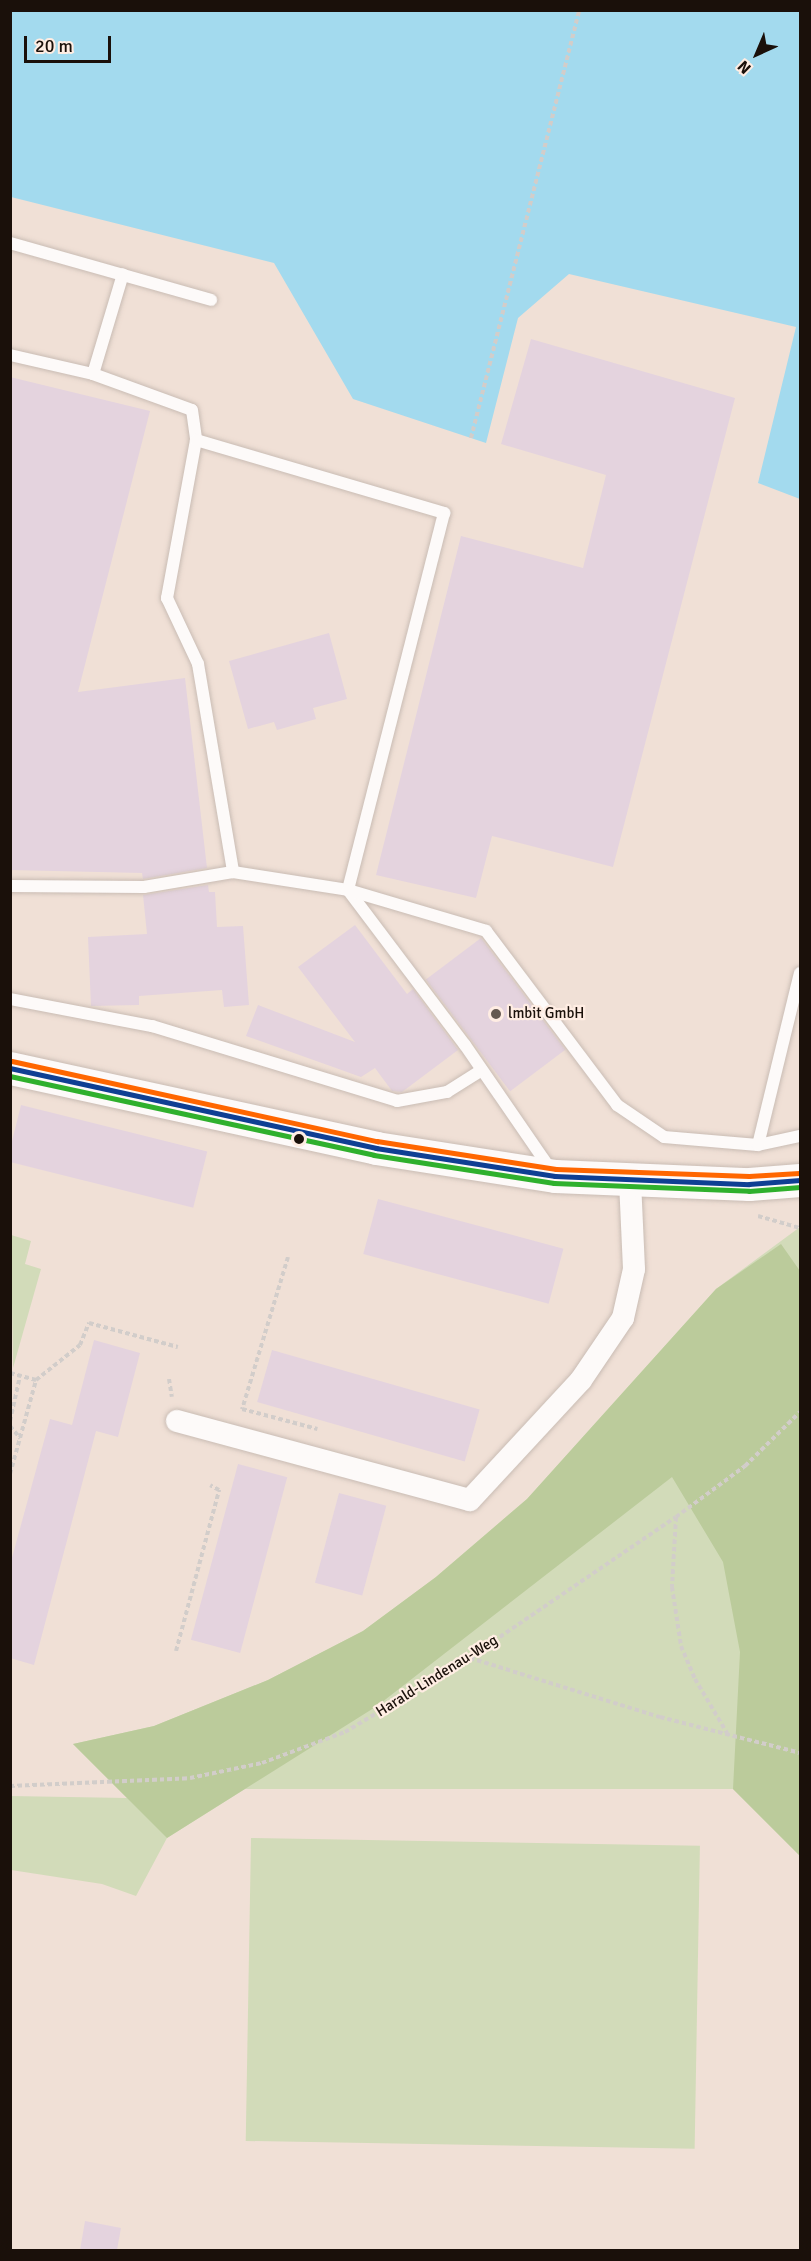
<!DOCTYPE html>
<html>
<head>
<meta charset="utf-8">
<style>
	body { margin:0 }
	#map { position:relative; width:811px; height:2261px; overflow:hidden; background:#f0e0d6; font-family:Signika,sans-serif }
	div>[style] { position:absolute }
	.green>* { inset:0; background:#d2dbb9; transform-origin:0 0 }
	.forest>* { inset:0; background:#bbcb9b }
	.water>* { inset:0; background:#a3daee }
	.building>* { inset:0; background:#e4d3de; transform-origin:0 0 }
	.path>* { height:4px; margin-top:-2px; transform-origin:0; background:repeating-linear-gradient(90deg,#d2cdca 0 4.5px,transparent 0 7.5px) }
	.roads { filter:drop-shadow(0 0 2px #c9bcb4) drop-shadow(0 0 2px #c9bcb4) }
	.lane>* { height:12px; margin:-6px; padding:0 6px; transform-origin:6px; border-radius:6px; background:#fdfaf9 }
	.street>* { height:22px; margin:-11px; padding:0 11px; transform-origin:11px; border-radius:11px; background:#fdfaf9 }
	.secondary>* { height:33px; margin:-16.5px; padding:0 16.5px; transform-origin:16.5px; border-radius:16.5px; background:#fdfaf9 }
	.bus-1>* { height:4.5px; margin:-2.25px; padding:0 2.25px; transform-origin:2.25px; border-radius:2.25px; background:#0f3f93 }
	.bus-2>* { height:4.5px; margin:-2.25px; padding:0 2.25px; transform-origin:2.25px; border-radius:2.25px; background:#2fb02d }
	.bus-3>* { height:4.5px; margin:-2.25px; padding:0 2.25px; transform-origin:2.25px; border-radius:2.25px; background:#f60 }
	.dots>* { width:16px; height:16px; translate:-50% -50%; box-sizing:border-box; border:3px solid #ffede3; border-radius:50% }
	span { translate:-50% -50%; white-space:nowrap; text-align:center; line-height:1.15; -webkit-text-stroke:4.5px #ffede3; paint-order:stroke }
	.poi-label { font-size:15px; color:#1a100a }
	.left { translate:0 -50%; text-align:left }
	.street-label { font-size:15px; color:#1a100a }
	.frame { position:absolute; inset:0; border:12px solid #1a100a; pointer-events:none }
	.north { position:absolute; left:727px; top:24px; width:60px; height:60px; -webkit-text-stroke:4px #ffede3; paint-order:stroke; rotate:224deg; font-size:16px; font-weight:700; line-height:24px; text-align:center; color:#1a100a }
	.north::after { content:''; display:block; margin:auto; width:21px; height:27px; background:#1a100a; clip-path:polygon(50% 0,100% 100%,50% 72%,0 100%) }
	.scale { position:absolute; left:24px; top:36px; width:87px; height:27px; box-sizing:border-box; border:3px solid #1a100a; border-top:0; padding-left:8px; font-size:18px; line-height:21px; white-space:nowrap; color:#1a100a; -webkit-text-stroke:4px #ffede3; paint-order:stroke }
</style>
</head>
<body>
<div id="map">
	<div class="green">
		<div style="clip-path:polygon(800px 1227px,800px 1856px,733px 1789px,245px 1789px,167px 1838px,136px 1896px,102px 1884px,11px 1870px,10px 1796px,127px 1798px,73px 1744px,154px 1726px,268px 1680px,363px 1631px,436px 1577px,527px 1499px,716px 1289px)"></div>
		<div style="clip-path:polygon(11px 1235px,31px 1241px,25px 1264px,41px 1269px,13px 1368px)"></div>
		<div style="left:251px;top:1838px;width:449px;height:303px;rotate:1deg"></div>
	</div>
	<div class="forest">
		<div style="clip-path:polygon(781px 1244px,800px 1271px,800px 1856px,733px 1789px,740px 1652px,723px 1562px,672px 1477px,377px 1706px,167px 1838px,73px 1744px,154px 1726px,268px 1680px,363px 1631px,436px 1577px,527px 1499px,716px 1289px)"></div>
	</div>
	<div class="water">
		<div style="clip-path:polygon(10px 11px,800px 11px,800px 499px,758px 483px,796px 327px,569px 274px,518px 318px,486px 443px,353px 399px,274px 263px,11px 197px)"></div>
	</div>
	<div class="building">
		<div style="clip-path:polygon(531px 339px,735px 398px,613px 867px,492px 836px,476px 898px,376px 875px,461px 536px,583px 568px,606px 475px,501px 444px)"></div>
		<div style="clip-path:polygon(10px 377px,150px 411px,78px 692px,185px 678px,207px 868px,143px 879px,142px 873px,10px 870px)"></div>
		<div style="clip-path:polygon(329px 633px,347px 699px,313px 708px,316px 719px,277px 730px,274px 722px,248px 729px,229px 661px)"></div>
		<div style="clip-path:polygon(208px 885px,209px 892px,215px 892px,217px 927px,243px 926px,249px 1005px,224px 1007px,222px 990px,139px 996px,139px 1005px,91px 1006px,88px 937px,147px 934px,143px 895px)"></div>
		<div style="clip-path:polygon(355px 925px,407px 994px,413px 989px,458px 1050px,402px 1092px,392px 1091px,375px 1068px,361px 1077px,246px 1036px,258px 1005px,355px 1042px,298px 967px)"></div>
		<div style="left:481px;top:938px;width:140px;height:69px;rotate:53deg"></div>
		<div style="left:21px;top:1105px;width:192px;height:58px;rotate:14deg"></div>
		<div style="left:378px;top:1199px;width:192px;height:57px;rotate:15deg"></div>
		<div style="clip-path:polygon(94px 1340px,140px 1353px,118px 1437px,96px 1431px,34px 1665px,10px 1658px,10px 1565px,50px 1419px,72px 1425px)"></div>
		<div style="left:272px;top:1350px;width:216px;height:54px;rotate:16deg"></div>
		<div style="left:238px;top:1464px;width:51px;height:182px;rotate:15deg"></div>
		<div style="left:339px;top:1493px;width:49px;height:93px;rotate:15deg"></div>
		<div style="clip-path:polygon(85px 2221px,121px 2228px,117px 2250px,80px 2250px)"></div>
	</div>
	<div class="path">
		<div style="left:471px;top:438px;width:441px;rotate:-75.8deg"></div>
		<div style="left:758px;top:1216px;width:44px;rotate:15.9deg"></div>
		<div style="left:288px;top:1257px;width:159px;rotate:106.8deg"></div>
		<div style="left:242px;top:1409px;width:78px;rotate:14.9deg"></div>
		<div style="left:10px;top:1373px;width:27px;rotate:15deg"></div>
		<div style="left:169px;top:1379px;width:18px;rotate:81deg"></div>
		<div style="left:10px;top:1421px;width:46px;rotate:-77.5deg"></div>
		<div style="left:10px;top:1426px;width:16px;rotate:50deg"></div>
		<div style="left:10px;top:1474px;width:98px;rotate:-74.5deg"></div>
		<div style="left:36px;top:1380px;width:56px;rotate:-38.5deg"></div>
		<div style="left:80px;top:1345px;width:24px;rotate:-68deg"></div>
		<div style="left:89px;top:1323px;width:92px;rotate:15.1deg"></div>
		<div style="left:676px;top:1517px;width:70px;rotate:93.3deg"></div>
		<div style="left:672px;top:1587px;width:60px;rotate:81.3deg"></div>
		<div style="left:681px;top:1646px;width:36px;rotate:67deg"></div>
		<div style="left:695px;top:1679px;width:63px;rotate:59.3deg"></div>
		<div style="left:176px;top:1651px;width:167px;rotate:-75deg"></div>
		<div style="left:219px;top:1490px;width:10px;rotate:-151deg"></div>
		<div style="left:470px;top:1658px;width:199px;rotate:17.3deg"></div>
		<div style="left:660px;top:1717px;width:145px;rotate:14.4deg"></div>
		<div style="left:10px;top:1786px;width:180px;rotate:-2.5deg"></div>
		<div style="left:190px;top:1778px;width:74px;rotate:-11.8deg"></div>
		<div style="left:262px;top:1763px;width:89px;rotate:-20.5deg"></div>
		<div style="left:345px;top:1732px;width:144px;rotate:-30.8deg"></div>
		<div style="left:469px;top:1658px;width:250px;rotate:-34.3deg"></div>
		<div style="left:676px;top:1517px;width:86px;rotate:-36.5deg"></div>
		<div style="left:745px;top:1466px;width:77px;rotate:-44.5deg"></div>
	</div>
	<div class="roads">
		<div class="lane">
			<div style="left:10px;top:243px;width:209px;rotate:15.8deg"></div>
			<div style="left:10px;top:355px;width:85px;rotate:12.9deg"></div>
			<div style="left:93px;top:374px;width:104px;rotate:-73.3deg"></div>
			<div style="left:93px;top:374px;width:105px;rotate:20deg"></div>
			<div style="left:192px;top:410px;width:30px;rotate:82deg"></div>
			<div style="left:196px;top:440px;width:161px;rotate:100.4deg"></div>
			<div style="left:167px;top:598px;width:73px;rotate:64.8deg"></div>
			<div style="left:198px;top:664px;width:211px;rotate:80.4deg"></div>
			<div style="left:233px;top:872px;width:116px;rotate:8.9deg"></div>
			<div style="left:348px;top:890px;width:194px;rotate:53deg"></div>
			<div style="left:465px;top:1045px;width:152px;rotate:55.5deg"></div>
			<div style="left:196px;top:440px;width:259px;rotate:16.4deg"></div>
			<div style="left:444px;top:513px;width:389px;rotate:104.3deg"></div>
			<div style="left:348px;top:890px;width:144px;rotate:16.5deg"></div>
			<div style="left:486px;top:931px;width:218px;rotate:53deg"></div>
			<div style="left:617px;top:1105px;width:57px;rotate:34.2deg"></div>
			<div style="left:664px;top:1137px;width:94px;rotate:4.9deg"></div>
			<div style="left:758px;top:1145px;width:43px;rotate:-12.1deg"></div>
			<div style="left:10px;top:886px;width:134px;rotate:0.4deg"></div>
			<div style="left:144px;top:887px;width:90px;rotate:-9.6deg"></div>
			<div style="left:10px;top:999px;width:145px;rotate:10.8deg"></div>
			<div style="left:152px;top:1026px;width:256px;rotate:17deg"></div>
			<div style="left:397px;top:1101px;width:51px;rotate:-10.2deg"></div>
			<div style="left:447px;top:1092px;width:41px;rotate:-32.2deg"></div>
			<div style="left:758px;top:1145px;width:177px;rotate:-76.3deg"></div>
		</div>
		<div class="street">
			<div style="left:177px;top:1421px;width:303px;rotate:15.1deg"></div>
			<div style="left:470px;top:1500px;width:163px;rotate:-47.2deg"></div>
			<div style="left:581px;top:1380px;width:75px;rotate:-55.9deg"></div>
			<div style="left:623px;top:1318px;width:50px;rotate:-77.3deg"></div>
			<div style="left:634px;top:1269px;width:89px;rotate:-92.6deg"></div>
		</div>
		<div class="secondary">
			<div style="left:10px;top:1068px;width:375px;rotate:12.3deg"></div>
			<div style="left:376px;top:1148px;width:181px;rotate:8.9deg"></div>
			<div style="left:555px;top:1176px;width:194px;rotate:2.4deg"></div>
			<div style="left:749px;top:1184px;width:51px;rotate:-4.5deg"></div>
		</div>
	</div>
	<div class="bus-1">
		<div style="left:10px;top:1068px;width:375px;rotate:12.3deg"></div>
		<div style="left:376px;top:1148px;width:181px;rotate:8.9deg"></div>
		<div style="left:555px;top:1176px;width:194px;rotate:2.4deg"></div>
		<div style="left:749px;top:1184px;width:51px;rotate:-4.5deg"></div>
	</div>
	<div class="bus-2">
		<div style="left:10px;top:1076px;width:372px;rotate:12.2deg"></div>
		<div style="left:374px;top:1155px;width:182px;rotate:8.8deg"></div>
		<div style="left:554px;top:1183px;width:195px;rotate:2.3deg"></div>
		<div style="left:749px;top:1191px;width:51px;rotate:-4.5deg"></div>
	</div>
	<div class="bus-3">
		<div style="left:12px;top:1061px;width:374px;rotate:12.4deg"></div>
		<div style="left:377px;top:1141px;width:181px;rotate:8.9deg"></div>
		<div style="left:556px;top:1169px;width:193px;rotate:2.1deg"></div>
		<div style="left:749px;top:1176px;width:50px;rotate:-3.4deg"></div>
	</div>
	<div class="dots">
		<div style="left:496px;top:1014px;background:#655951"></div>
		<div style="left:299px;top:1139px;background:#1a100a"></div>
	</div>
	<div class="poi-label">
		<span class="left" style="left:508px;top:1014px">lmbit GmbH</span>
	</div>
	<div class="street-label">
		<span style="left:437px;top:1676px;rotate:-32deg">Harald-Lindenau-Weg</span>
	</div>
	<div class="frame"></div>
	<div class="north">N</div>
	<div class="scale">20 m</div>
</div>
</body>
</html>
